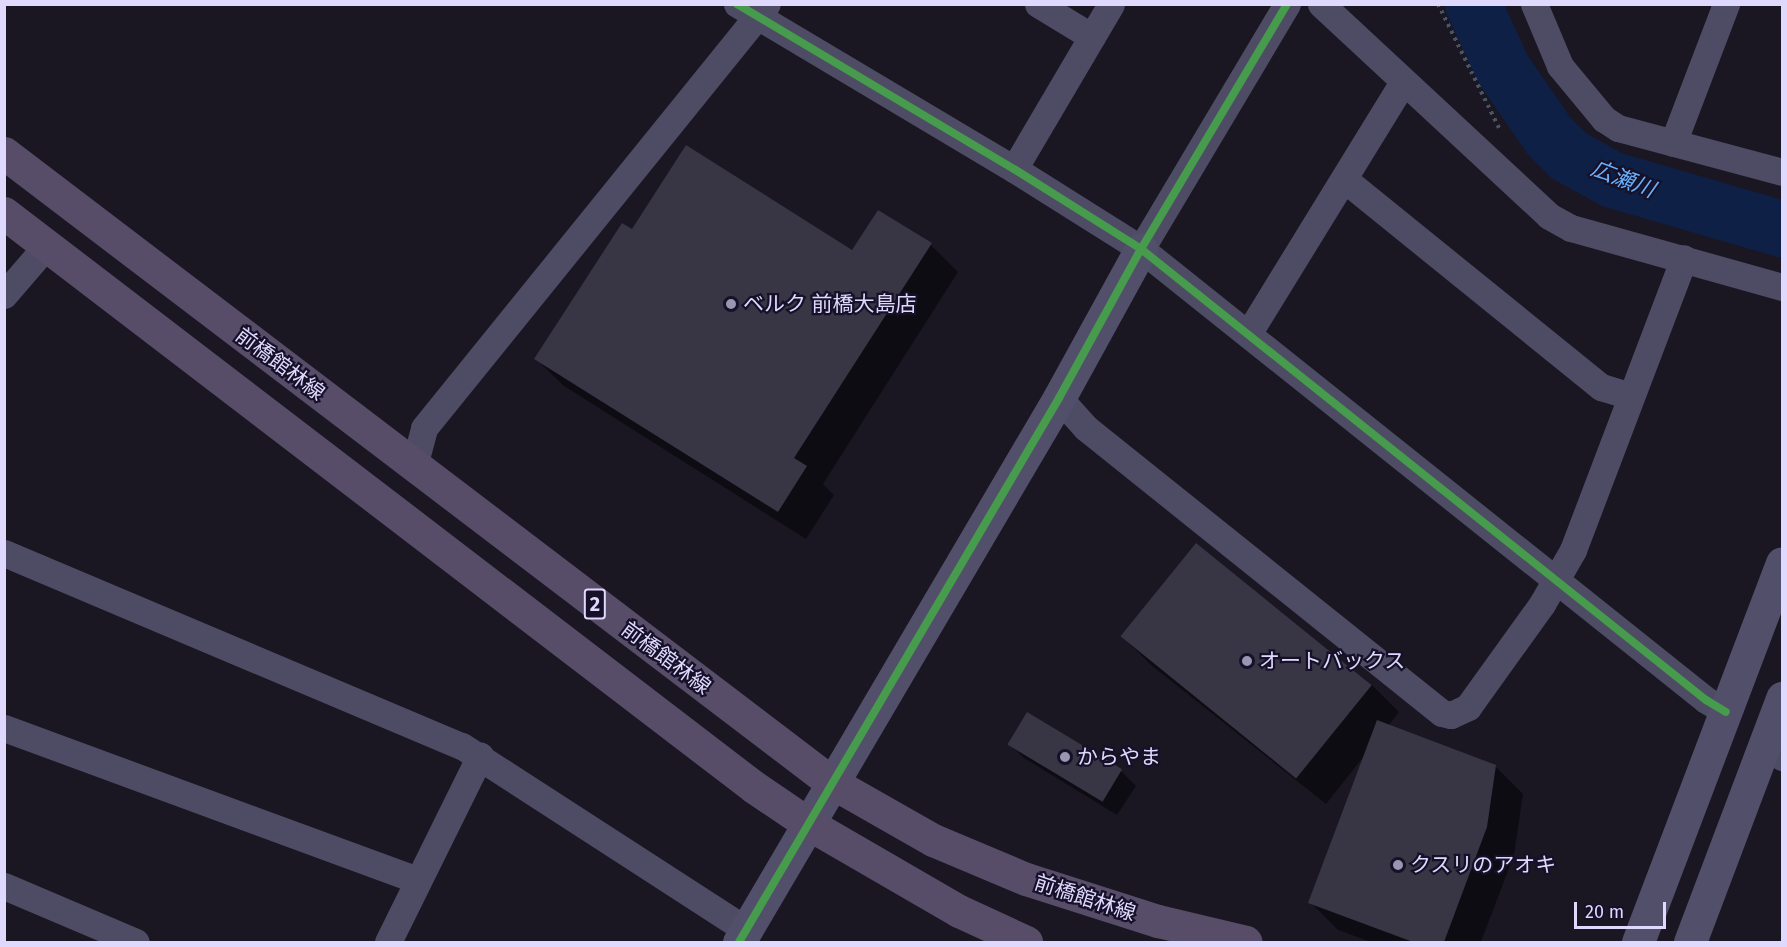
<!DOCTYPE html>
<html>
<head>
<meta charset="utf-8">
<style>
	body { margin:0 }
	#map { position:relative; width:1787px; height:947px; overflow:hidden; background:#1a1723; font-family:"Fira Sans","Noto Sans JP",sans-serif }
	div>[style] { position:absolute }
	.shadow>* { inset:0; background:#0007 }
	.river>* { height:56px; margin:-28px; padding:0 28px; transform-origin:28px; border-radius:28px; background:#0f2047 }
	.building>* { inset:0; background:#383545; transform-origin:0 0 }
	.path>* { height:4px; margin-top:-2px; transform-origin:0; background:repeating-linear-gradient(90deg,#495564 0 3px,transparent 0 7.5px) }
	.street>* { height:27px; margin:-13.5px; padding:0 13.5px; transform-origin:13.5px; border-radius:13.5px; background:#4e4c64 }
	.secondary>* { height:33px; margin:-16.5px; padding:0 16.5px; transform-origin:16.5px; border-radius:16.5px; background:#514f6a }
	.primary>* { height:33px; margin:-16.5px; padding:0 16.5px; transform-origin:16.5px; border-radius:16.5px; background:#574d69 }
	.cycleway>* { height:8px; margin:-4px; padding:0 4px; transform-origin:4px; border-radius:4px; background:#469c4c }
	.dots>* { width:16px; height:16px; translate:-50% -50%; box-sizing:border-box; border:3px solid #161129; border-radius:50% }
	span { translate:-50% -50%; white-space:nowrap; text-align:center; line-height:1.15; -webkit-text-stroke:4.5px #161129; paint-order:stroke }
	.shield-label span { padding:2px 4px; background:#161129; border:2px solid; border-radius:4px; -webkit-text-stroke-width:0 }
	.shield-label { font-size:20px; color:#dfd9fe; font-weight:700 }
	.poi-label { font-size:21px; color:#dfd9fe }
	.left { translate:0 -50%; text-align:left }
	.street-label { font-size:21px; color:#dfd9fe }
	.water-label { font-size:22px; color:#69b0fc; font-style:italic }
	.frame { position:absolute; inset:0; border:6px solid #dfd9fe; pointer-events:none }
	.scale { position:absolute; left:1574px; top:902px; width:92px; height:27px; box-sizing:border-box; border:3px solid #dfd9fe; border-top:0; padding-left:8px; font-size:18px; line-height:21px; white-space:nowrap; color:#dfd9fe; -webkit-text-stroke:4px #161129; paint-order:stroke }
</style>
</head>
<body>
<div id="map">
	<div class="shadow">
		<div style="clip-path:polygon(878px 212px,931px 245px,958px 272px,823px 484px,834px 495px,806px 539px,564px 386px,536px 359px,633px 231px,852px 252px)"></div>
		<div style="clip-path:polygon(1123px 637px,1372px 685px,1399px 712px,1388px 726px,1495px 766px,1523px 794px,1514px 855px,1481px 942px,1371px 942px,1338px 930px,1310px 902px,1365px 755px,1326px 804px,1151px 665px)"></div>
		<div style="clip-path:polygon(1009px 744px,1121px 771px,1136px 786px,1117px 815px,1024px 758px)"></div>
	</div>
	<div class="river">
		<div style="left:1473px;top:4px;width:72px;rotate:65.2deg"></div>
		<div style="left:1503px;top:69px;width:81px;rotate:55.5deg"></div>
		<div style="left:1549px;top:136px;width:28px;rotate:45deg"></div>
		<div style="left:1569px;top:156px;width:50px;rotate:28.6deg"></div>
		<div style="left:1613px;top:180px;width:176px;rotate:16.2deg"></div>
	</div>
	<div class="building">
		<div style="clip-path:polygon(686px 145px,852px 250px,878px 210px,932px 243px,794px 458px,807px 466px,778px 512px,534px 359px,622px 223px,632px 229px)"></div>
		<div style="left:1196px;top:543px;width:226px;height:120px;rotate:39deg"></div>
		<div style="left:1027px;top:712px;width:111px;height:38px;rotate:31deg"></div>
		<div style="clip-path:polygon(1377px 720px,1496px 765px,1487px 827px,1444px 942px,1413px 942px,1308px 903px)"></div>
	</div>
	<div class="path">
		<div style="left:1438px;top:4px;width:138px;rotate:63.8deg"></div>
	</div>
	<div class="street">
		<div style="left:737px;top:4px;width:322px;rotate:30.8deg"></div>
		<div style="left:1014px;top:169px;width:150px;rotate:32.2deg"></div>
		<div style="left:1141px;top:249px;width:723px;rotate:38.6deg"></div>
		<div style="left:1706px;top:700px;width:23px;rotate:31deg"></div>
		<div style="left:1038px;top:4px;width:63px;rotate:31.4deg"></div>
		<div style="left:1321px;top:4px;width:311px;rotate:42.9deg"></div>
		<div style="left:1549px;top:216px;width:25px;rotate:29deg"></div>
		<div style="left:1571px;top:228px;width:219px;rotate:15.6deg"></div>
		<div style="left:1534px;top:4px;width:67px;rotate:67.2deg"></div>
		<div style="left:1560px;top:66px;width:69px;rotate:50.3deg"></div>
		<div style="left:1604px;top:119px;width:17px;rotate:33deg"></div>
		<div style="left:1618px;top:128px;width:170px;rotate:15deg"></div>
		<div style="left:1673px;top:143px;width:149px;rotate:-69.1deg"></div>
		<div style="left:1014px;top:169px;width:191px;rotate:-59.5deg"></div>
		<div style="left:1344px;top:179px;width:331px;rotate:39deg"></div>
		<div style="left:1601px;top:387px;width:30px;rotate:17deg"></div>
		<div style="left:1141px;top:249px;width:285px;rotate:-59.2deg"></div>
		<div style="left:4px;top:295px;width:66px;rotate:-49.3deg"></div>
		<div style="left:1248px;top:334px;width:296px;rotate:-58.4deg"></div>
		<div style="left:1059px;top:398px;width:40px;rotate:48deg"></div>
		<div style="left:1086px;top:428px;width:456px;rotate:38.7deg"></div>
		<div style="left:1442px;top:713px;width:9px;rotate:13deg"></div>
		<div style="left:1451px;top:715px;width:19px;rotate:-25deg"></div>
		<div style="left:1468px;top:707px;width:127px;rotate:-54.3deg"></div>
		<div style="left:1542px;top:604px;width:62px;rotate:-60.1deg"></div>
		<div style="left:1573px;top:550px;width:312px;rotate:-69.2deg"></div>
		<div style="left:414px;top:466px;width:39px;rotate:-75deg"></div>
		<div style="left:424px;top:428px;width:545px;rotate:-51.03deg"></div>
		<div style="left:4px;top:553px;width:497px;rotate:22.9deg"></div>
		<div style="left:462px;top:746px;width:338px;rotate:32.9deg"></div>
		<div style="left:4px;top:728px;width:441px;rotate:20.2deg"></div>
		<div style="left:1764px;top:747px;width:21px;rotate:29deg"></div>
		<div style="left:4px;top:886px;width:143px;rotate:23deg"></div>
		<div style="left:388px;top:942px;width:208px;rotate:-63.7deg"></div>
	</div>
	<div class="secondary">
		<div style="left:739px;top:942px;width:631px;rotate:-59.53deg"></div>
		<div style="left:1059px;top:398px;width:170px;rotate:-61.2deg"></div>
		<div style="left:1638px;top:942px;width:405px;rotate:-69.2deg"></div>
		<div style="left:1690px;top:942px;width:261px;rotate:-69.3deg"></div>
	</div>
	<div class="primary">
		<div style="left:4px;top:153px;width:1039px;rotate:37.26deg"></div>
		<div style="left:831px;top:782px;width:117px;rotate:29.6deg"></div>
		<div style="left:933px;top:840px;width:101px;rotate:22.8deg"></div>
		<div style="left:1026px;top:879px;width:139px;rotate:17.7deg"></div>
		<div style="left:1158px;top:921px;width:90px;rotate:13.4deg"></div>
		<div style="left:4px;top:213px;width:944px;rotate:37.43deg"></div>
		<div style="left:754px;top:787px;width:64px;rotate:34.2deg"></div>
		<div style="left:807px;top:823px;width:176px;rotate:30.1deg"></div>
		<div style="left:959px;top:911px;width:74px;rotate:24.8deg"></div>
	</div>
	<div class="cycleway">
		<div style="left:737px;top:4px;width:322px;rotate:30.8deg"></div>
		<div style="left:1014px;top:169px;width:150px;rotate:32.2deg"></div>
		<div style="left:1141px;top:249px;width:723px;rotate:38.6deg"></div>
		<div style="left:1706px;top:700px;width:23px;rotate:31deg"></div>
		<div style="left:739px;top:942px;width:631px;rotate:-59.53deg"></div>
		<div style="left:1059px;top:398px;width:170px;rotate:-61.2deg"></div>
		<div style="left:1141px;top:249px;width:285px;rotate:-59.2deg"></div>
	</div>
	<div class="dots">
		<div style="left:731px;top:304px;background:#9a95b1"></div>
		<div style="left:1247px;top:661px;background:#9a95b1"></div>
		<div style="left:1065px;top:757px;background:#9a95b1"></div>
		<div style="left:1398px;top:865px;background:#9a95b1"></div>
	</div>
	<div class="shield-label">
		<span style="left:595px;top:604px">2</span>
	</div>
	<div class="poi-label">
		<span class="left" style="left:743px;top:304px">ベルク 前橋大島店</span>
		<span class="left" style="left:1259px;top:661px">オートバックス</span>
		<span class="left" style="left:1077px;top:757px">からやま</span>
		<span class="left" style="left:1410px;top:865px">クスリのアオキ</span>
	</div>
	<div class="street-label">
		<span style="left:280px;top:364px;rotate:37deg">前橋館林線</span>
		<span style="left:666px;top:658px;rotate:37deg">前橋館林線</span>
		<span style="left:1085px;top:898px;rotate:18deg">前橋館林線</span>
	</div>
	<div class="water-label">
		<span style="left:1623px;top:179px;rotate:21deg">広瀬川</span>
	</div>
	<div class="frame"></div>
	<div class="scale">20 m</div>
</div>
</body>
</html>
